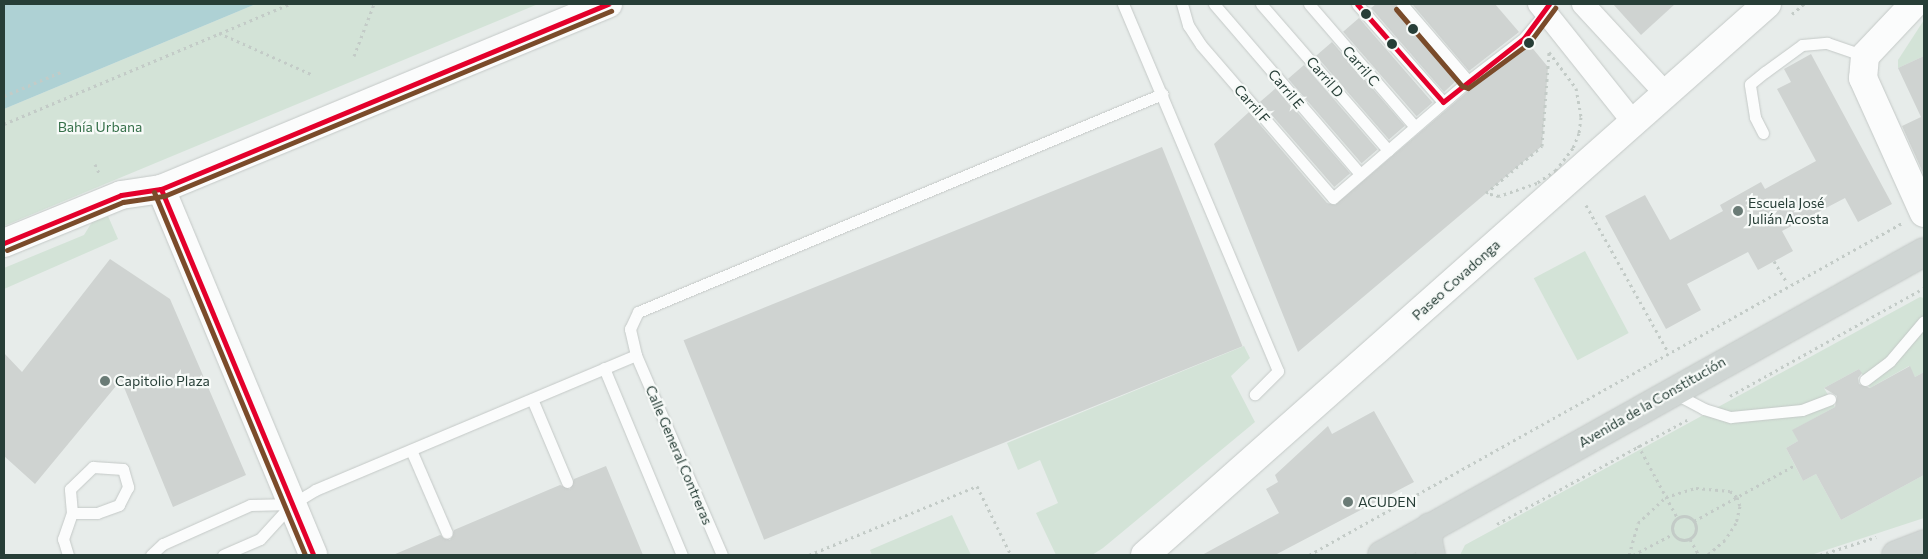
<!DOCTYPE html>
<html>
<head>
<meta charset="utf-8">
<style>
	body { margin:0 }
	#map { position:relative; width:1928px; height:559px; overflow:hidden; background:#e7ecea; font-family:Commissioner,sans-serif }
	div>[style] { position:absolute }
	.green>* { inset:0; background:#d3e3d7; transform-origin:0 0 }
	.water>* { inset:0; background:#aed1d4 }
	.building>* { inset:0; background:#cfd3d1; transform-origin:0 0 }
	.path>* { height:3px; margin-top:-1.5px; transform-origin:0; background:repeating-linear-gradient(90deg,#c3cbc7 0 2.5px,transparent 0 6.5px) }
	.path>.ring { margin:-1.5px; padding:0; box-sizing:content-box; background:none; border:3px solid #c3cbc7; border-radius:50% }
	.roads { filter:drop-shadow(0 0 1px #c4c9c7) drop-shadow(0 0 1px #c4c9c7) }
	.lane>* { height:11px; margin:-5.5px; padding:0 5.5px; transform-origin:5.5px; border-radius:5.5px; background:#fbfcfc }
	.street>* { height:22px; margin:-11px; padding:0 11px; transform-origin:11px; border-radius:11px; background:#fbfcfc }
	.secondary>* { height:28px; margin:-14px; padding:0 14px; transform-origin:14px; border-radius:14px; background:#fbfcfc }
	.primary>* { height:28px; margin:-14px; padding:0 14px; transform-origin:14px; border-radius:14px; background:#d0d6d4 }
	.bus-1>* { height:5px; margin:-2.5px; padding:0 2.5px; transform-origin:2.5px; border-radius:2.5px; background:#e4002b }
	.bus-2>* { height:5px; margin:-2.5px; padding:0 2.5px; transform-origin:2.5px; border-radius:2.5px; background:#7a4b2a }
	.dots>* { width:14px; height:14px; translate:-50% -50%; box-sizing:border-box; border:2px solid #f7faf8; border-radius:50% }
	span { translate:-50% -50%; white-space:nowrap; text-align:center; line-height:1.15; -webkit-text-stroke:4.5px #f7faf8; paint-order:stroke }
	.street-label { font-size:14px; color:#273e37 }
	.park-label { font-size:14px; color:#36704a }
	.poi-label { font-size:14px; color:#273e37 }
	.left { translate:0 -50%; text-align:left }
	.frame { position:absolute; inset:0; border:5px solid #273e37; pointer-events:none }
</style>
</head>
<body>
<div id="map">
	<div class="green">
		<div style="clip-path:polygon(256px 4px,538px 4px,4px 226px,4px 109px)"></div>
		<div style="clip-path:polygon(1924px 20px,1924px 56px,1898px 68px,1898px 60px)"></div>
		<div style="clip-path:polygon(108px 216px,118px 239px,4px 289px,4px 268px,84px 235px,92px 222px)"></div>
		<div style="left:1585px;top:251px;width:93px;height:58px;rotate:62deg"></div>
		<div style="clip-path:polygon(1920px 297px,1924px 298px,1924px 372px,1915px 377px,1909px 366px,1870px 388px,1859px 369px,1824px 388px,1835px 407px,1793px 430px,1798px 441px,1786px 448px,1803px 481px,1816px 474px,1841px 520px,1924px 475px,1924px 518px,1811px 555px,1460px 555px,1465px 545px)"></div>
		<div style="clip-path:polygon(1244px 346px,1250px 358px,1231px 376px,1255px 422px,1103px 548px,1092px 555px,1056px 555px,1036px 513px,1058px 503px,1040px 460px,1018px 470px,1007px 443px)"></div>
		<div style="clip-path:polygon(952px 515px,971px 555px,872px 555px,870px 550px)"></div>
	</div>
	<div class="water">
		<div style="clip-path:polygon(4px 4px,256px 4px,4px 109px)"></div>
	</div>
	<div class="building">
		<div style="clip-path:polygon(1376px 4px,1395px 4px,1457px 80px,1444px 92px,1371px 8px)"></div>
		<div style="clip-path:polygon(1412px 4px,1495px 4px,1519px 32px,1469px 71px)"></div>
		<div style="clip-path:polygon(1613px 4px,1675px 4px,1641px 35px)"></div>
		<div style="left:1359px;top:18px;width:112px;height:21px;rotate:49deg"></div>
		<div style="left:1332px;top:42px;width:111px;height:21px;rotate:49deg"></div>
		<div style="clip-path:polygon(1529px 44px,1548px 67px,1542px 146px,1298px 352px,1214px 144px,1249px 112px,1327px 203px,1335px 205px,1473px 87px)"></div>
		<div style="clip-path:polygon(1811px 54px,1892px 204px,1858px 222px,1845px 198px,1782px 231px,1793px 251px,1758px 270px,1748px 252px,1687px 284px,1701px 310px,1666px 329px,1605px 216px,1645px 195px,1670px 240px,1723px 211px,1720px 205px,1761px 182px,1765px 189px,1816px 161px,1777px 89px,1791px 82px,1784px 69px)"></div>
		<div style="clip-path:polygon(1924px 56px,1924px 175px,1902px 126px,1921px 117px,1898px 68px)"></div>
		<div style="left:1304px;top:65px;width:112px;height:21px;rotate:49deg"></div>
		<div style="left:1276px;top:88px;width:113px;height:21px;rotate:49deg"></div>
		<div style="left:1162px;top:147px;width:215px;height:516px;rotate:68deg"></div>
		<div style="clip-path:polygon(110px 259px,170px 299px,246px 475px,173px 507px,121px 380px,35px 484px,4px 456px,4px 353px,22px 372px)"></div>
		<div style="clip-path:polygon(1910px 366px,1915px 377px,1924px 372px,1924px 475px,1841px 520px,1816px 474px,1803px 481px,1795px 465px,1786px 448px,1798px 441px,1792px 430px,1835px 407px,1837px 396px,1824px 388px,1859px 369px,1862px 373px,1858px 378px,1859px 384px,1870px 388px)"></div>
		<div style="clip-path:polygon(1374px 411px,1414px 482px,1275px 555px,1202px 555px,1279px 513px,1266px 489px,1278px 482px,1275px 475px,1328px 426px,1332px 434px)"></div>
		<div style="clip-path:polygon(606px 466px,643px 555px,393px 555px,440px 535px,450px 540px,454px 530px,560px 485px,570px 489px,574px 479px)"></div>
	</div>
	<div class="path">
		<div style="left:1792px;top:14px;width:16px;rotate:-40deg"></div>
		<div style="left:219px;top:33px;width:101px;rotate:24deg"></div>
		<div style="left:1549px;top:52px;width:45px;rotate:53.1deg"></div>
		<div style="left:1576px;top:88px;width:29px;rotate:80deg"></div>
		<div style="left:1581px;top:117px;width:16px;rotate:97deg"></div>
		<div style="left:1579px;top:133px;width:16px;rotate:112deg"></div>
		<div style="left:1573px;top:148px;width:28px;rotate:128deg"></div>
		<div style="left:1556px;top:170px;width:23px;rotate:146deg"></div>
		<div style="left:1537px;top:183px;width:40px;rotate:161.1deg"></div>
		<div style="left:1499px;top:196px;width:13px;rotate:-167deg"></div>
		<div style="left:1486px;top:193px;width:73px;rotate:-40deg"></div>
		<div style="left:1542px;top:146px;width:94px;rotate:-85.7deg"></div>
		<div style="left:354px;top:56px;width:56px;rotate:-69deg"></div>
		<div style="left:4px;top:96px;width:62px;rotate:-22.8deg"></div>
		<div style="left:4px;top:124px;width:309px;rotate:-22.8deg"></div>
		<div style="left:95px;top:164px;width:12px;rotate:66deg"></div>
		<div style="left:1586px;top:205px;width:166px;rotate:60.8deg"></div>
		<div style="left:1774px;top:261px;width:23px;rotate:59deg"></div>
		<div style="left:1730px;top:396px;width:222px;rotate:-29.1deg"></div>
		<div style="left:1638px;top:445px;width:82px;rotate:61.6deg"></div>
		<div class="ring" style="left:1672px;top:516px;width:21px;height:21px"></div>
		<div style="left:1694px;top:521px;width:115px;rotate:-29deg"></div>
		<div style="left:1497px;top:524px;width:217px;rotate:-28.7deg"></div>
		<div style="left:1690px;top:539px;width:18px;rotate:61deg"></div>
		<div style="left:809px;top:555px;width:182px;rotate:-22.3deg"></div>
		<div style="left:977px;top:486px;width:77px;rotate:63.8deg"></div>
		<div style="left:1309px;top:555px;width:680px;rotate:-29.24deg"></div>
		<div style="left:1629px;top:555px;width:33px;rotate:-74deg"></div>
		<div style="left:1638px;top:523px;width:38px;rotate:-43deg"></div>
		<div style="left:1666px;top:497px;width:31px;rotate:-17deg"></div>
		<div style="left:1696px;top:488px;width:34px;rotate:5deg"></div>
		<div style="left:1730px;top:491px;width:9px;rotate:41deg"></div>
		<div style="left:1737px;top:497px;width:9px;rotate:72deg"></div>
		<div style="left:1740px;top:506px;width:17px;rotate:103deg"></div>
		<div style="left:1736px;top:523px;width:20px;rotate:123deg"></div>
		<div style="left:1725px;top:540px;width:23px;rotate:140deg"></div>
		<div style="left:1633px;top:555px;width:45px;rotate:-27.7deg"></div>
		<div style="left:1820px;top:555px;width:59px;rotate:-17.8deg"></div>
	</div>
	<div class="roads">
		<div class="lane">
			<div style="left:1123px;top:4px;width:398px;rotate:67.1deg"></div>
			<div style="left:1278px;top:371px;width:33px;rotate:135deg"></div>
			<div style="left:1182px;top:4px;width:22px;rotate:74deg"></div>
			<div style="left:1188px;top:25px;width:24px;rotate:57deg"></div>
			<div style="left:1201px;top:45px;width:202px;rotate:49.2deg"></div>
			<div style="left:1333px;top:198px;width:179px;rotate:-40.9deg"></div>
			<div style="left:1468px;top:81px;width:71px;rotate:-37.5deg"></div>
			<div style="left:1524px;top:38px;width:34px;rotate:-50deg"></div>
			<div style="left:1214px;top:4px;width:224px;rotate:49.3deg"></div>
			<div style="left:1261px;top:4px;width:194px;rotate:49deg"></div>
			<div style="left:1309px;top:4px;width:162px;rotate:49.2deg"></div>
			<div style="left:1357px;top:4px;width:130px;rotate:48.7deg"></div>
			<div style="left:1402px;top:4px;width:101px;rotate:49.4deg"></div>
			<div style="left:1763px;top:133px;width:18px;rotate:-117deg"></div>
			<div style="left:1755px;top:117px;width:33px;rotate:-99deg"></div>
			<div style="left:1750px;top:84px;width:19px;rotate:-39deg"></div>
			<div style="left:1765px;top:72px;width:46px;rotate:-36.1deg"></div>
			<div style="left:1802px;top:45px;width:25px;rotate:-5deg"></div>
			<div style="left:1827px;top:43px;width:40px;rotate:18.9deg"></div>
			<div style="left:604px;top:368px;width:203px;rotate:67.4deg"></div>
			<div style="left:1865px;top:380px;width:31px;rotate:-37deg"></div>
			<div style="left:1890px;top:361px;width:52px;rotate:-49.6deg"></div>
			<div style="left:1674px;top:393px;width:34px;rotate:28deg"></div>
			<div style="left:1704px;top:409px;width:28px;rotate:17deg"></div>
			<div style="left:1731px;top:417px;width:71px;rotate:-5.6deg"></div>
			<div style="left:1802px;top:410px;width:30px;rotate:-21deg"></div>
			<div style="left:532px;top:399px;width:90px;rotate:67.1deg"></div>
			<div style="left:411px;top:450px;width:90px;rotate:66.6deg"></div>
			<div style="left:68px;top:555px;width:17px;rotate:-107deg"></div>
			<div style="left:63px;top:539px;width:28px;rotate:-71deg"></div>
			<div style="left:72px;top:513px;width:24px;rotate:-95deg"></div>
			<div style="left:70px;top:489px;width:32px;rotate:-44deg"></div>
			<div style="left:93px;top:467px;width:30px;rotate:4deg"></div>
			<div style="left:123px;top:469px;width:19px;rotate:74deg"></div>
			<div style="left:128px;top:487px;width:20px;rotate:117deg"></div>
			<div style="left:119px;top:505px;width:23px;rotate:160deg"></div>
			<div style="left:97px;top:513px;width:25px;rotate:180deg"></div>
			<div style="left:151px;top:555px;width:16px;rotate:-43deg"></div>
			<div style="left:163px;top:544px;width:95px;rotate:-24.1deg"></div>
			<div style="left:250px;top:505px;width:42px;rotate:-1.4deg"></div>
			<div style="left:223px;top:555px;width:40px;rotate:-23.4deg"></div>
			<div style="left:260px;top:539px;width:47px;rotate:-47.6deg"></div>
			<div style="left:292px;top:504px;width:27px;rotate:-31deg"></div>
			<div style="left:315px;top:490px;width:348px;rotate:-22.8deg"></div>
			<div style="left:722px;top:555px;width:218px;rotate:-113.3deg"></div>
			<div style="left:636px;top:355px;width:27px;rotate:-103deg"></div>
			<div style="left:630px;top:329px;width:19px;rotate:-65deg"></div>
			<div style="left:638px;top:312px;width:568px;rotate:-22.59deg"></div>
		</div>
		<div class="street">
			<div style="left:1539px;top:4px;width:152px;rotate:51.4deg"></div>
			<div style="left:1583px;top:4px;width:122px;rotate:47.3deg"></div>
		</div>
		<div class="secondary">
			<div style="left:1914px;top:4px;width:71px;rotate:133.3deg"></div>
			<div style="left:1865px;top:56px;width:22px;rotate:95deg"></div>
			<div style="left:1863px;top:78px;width:148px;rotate:65.7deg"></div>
			<div style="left:161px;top:189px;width:396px;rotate:67.4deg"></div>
			<div style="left:4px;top:243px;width:126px;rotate:-22.3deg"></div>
			<div style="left:121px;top:195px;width:40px;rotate:-8.5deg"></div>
			<div style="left:161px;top:189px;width:484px;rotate:-22.5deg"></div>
			<div style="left:1145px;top:555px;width:831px;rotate:-41.54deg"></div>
		</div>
		<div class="primary">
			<div style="left:1430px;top:527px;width:15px;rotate:98deg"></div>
			<div style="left:1428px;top:542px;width:13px;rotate:77deg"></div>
			<div style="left:1382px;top:555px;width:621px;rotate:-29.21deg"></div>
			<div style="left:1896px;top:555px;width:30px;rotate:-21deg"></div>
		</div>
	</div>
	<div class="bus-1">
		<div style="left:1357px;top:4px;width:130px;rotate:48.7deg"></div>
		<div style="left:1443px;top:102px;width:103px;rotate:-38.3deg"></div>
		<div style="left:1524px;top:38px;width:42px;rotate:-53.7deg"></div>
		<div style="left:161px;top:189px;width:396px;rotate:67.4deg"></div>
		<div style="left:4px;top:243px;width:126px;rotate:-22.3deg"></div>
		<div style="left:121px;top:195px;width:40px;rotate:-8.5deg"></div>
		<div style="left:161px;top:189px;width:484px;rotate:-22.5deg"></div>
	</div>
	<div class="bus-2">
		<div style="left:1396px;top:9px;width:101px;rotate:49.4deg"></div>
		<div style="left:1462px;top:86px;width:6px;rotate:18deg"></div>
		<div style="left:1468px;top:88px;width:76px;rotate:-36.4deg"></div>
		<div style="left:1529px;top:43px;width:44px;rotate:-53.4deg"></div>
		<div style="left:154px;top:192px;width:393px;rotate:67.4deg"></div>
		<div style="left:7px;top:250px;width:126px;rotate:-22.5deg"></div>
		<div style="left:123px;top:202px;width:41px;rotate:-8.3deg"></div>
		<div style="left:164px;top:196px;width:484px;rotate:-22.5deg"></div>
	</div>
	<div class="dots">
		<div style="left:1366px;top:14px;background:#273e37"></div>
		<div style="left:1413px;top:29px;background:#273e37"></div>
		<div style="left:1529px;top:43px;background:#273e37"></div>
		<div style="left:1392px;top:44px;background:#273e37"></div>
		<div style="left:1738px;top:211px;background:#6a7b76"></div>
		<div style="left:105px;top:381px;background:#6a7b76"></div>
		<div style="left:1348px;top:502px;background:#6a7b76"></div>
	</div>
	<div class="street-label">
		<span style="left:1361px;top:66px;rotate:49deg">Carril C</span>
		<span style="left:1325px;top:77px;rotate:49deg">Carril D</span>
		<span style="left:1286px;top:89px;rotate:50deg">Carril E</span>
		<span style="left:1252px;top:104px;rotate:49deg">Carril F</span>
		<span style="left:1456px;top:280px;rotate:-42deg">Paseo Covadonga</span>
		<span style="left:1652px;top:402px;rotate:-30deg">Avenida de la Constitución</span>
		<span style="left:679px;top:455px;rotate:67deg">Calle General Contreras</span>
	</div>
	<div class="park-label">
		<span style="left:100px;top:127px">Bahía Urbana</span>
	</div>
	<div class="poi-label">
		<span class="left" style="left:1748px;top:211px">Escuela José<br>Julián Acosta</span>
		<span class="left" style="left:115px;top:381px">Capitolio Plaza</span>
		<span class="left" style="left:1358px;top:502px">ACUDEN</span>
	</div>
	<div class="frame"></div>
</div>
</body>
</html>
